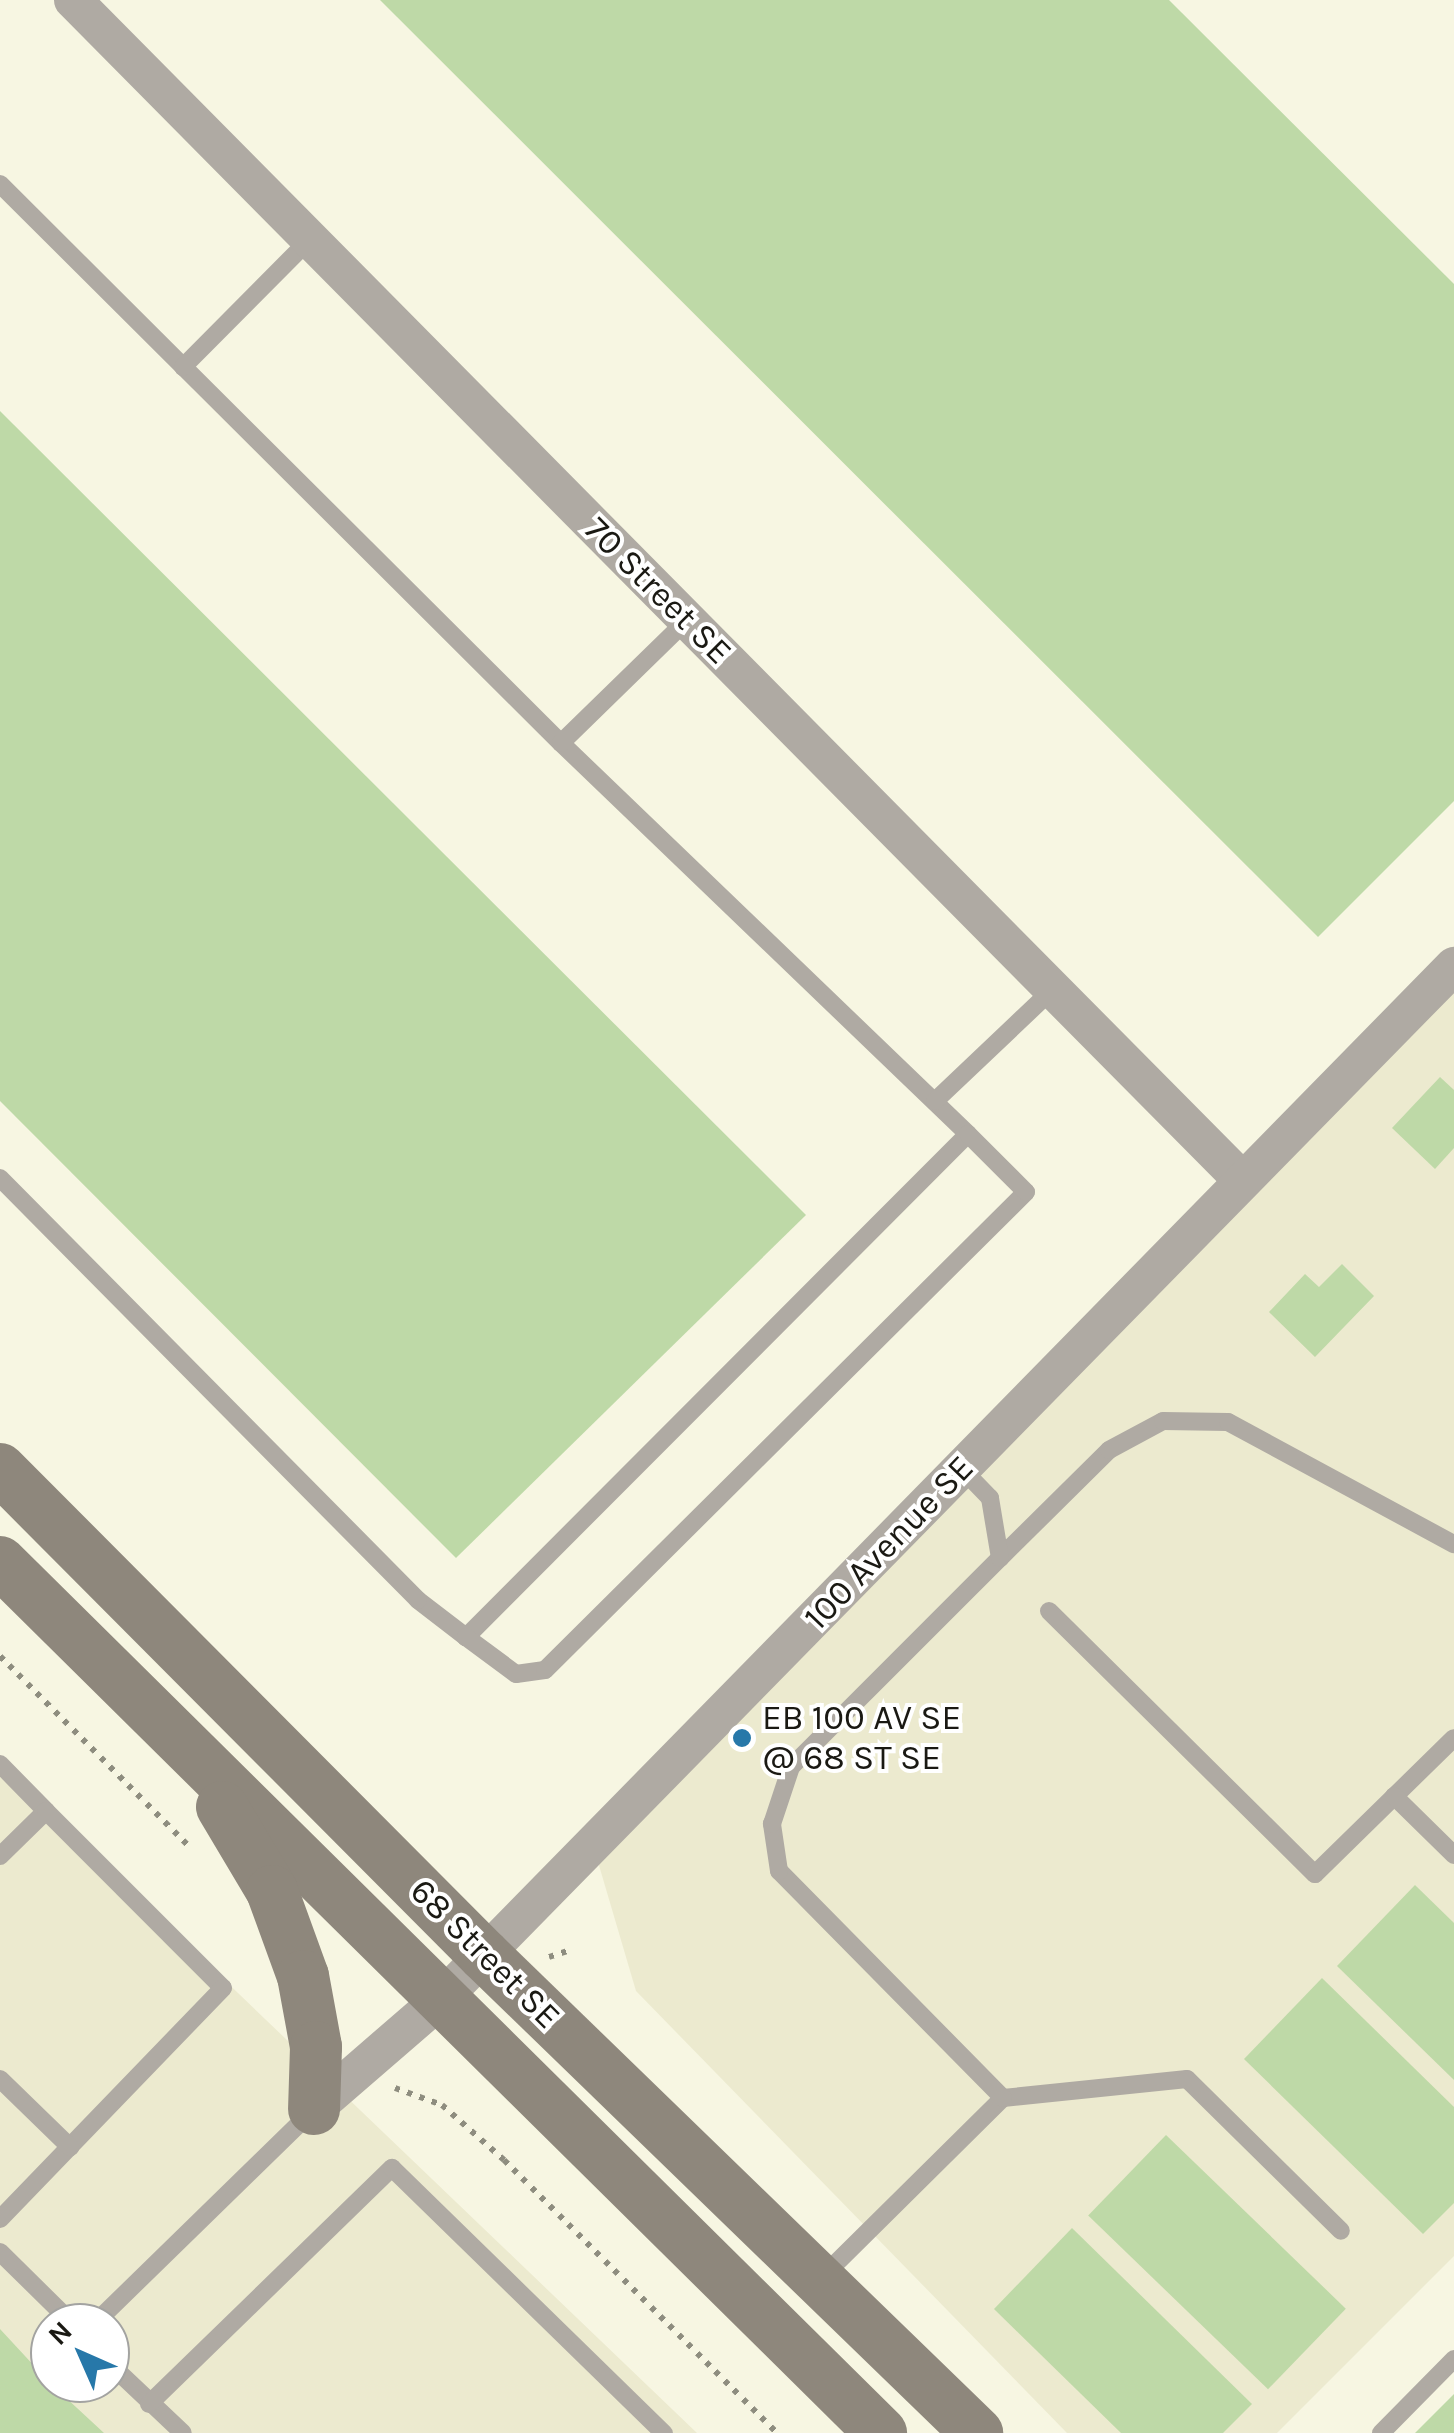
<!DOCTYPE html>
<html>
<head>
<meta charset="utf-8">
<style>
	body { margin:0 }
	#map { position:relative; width:1454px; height:2433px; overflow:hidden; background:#f7f6e2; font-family:Karla,sans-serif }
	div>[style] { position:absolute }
	.built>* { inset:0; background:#eceacf }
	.building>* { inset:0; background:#bed9a7; transform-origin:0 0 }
	.path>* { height:6px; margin-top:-3px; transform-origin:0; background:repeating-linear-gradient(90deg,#8e8d7f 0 5px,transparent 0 13px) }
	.lane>* { height:18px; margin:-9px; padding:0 9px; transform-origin:9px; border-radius:9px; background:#afaaa3 }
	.street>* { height:38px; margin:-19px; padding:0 19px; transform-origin:19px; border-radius:19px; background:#afaaa3 }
	.secondary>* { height:52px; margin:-26px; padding:0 26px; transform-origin:26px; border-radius:26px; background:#8e877c }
	.dots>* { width:28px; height:28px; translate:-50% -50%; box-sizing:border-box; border:5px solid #fff; border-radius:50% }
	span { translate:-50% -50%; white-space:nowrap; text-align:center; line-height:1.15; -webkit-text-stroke:8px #fff; paint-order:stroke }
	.street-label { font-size:35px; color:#1a1913 }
	.poi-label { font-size:35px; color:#1a1913 }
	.left { translate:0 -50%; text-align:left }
	.north { position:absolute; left:30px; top:2303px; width:100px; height:100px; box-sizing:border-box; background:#fff; border:2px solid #a3a3a1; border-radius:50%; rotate:315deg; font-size:28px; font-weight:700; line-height:40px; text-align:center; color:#1a1913 }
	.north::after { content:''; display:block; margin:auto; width:35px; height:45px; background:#2778a9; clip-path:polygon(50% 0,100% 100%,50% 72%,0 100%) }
</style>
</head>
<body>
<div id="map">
	<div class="built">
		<div style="clip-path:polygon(1454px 966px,1454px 2256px,1277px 2433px,1067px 2433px,636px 1991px,593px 1845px)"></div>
		<div style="clip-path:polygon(evenodd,0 1765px,697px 2433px,0 2433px,0 1765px,50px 2323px,110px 2323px,110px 2383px,50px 2383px,50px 2323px)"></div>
	</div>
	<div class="building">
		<div style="clip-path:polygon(380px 0,1169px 0,1454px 284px,1454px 801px,1318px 937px)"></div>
		<div style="clip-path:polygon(0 411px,806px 1215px,456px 1558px,0 1101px)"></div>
		<div style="clip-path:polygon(1440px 1077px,1454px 1090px,1454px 1148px,1435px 1169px,1392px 1128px)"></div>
		<div style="clip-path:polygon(1342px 1264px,1374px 1296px,1315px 1357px,1269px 1312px,1305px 1274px,1319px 1287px)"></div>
		<div style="clip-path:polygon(1415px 1885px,1454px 1923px,1454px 2080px,1337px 1966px)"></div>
		<div style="clip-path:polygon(1322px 1978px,1454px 2107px,1454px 2203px,1423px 2234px,1244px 2059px)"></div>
		<div style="left:1166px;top:2135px;width:250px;height:112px;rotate:44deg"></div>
		<div style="clip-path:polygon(1072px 2228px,1252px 2404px,1223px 2433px,1121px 2433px,994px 2309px)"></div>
		<div style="clip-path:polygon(0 2329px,50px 2383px,104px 2433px,0 2433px)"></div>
		<div style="clip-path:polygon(1454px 2394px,1454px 2433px,1415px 2433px)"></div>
	</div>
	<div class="path">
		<div style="left:0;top:1656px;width:269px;rotate:45.2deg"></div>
		<div style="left:549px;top:1957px;width:19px;rotate:-18deg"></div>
		<div style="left:395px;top:2088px;width:50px;rotate:19.9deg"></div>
		<div style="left:442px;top:2105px;width:83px;rotate:41.6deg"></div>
		<div style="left:504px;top:2160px;width:386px;rotate:45deg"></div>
	</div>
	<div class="lane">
		<div style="left:0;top:184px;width:792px;rotate:44.9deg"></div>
		<div style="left:561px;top:743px;width:564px;rotate:43.85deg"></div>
		<div style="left:968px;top:1134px;width:711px;rotate:134.94deg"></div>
		<div style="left:466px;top:1637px;width:61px;rotate:-142.4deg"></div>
		<div style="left:418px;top:1600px;width:594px;rotate:-134.73deg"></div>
		<div style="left:183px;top:367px;width:180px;rotate:-45.2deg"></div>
		<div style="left:561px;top:743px;width:176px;rotate:-44.3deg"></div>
		<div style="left:935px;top:1101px;width:163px;rotate:-43.5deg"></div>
		<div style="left:1000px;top:1558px;width:153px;rotate:-44.7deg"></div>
		<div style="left:1109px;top:1450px;width:61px;rotate:-28.2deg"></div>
		<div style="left:1163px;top:1421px;width:65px;rotate:0.9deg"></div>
		<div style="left:1228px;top:1422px;width:257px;rotate:28.4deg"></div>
		<div style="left:1049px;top:1611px;width:374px;rotate:44.7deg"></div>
		<div style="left:1315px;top:1874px;width:194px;rotate:-44.4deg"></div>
		<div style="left:466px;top:1637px;width:62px;rotate:36.5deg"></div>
		<div style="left:516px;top:1674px;width:29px;rotate:-8deg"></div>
		<div style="left:545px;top:1670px;width:678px;rotate:-44.82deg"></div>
		<div style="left:1026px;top:1192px;width:82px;rotate:-135deg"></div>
		<div style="left:0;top:1764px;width:66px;rotate:45.6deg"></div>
		<div style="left:1394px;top:1796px;width:84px;rotate:44.5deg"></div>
		<div style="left:0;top:1856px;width:64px;rotate:-44.4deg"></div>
		<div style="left:46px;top:1811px;width:250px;rotate:45deg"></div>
		<div style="left:223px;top:1988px;width:321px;rotate:134deg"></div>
		<div style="left:0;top:2079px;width:98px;rotate:44.2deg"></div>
		<div style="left:1003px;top:2098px;width:185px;rotate:-5.9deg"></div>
		<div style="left:1187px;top:2079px;width:216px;rotate:44.6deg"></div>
		<div style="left:0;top:2252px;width:101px;rotate:44.6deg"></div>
		<div style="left:821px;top:2278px;width:256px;rotate:-44.7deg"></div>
		<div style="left:1003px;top:2098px;width:319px;rotate:-134.6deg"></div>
		<div style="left:779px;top:1871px;width:48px;rotate:-98.5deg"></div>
		<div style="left:772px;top:1824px;width:60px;rotate:-71.6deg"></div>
		<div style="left:791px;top:1767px;width:296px;rotate:-45deg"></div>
		<div style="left:1000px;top:1558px;width:61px;rotate:-99.5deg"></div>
		<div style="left:990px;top:1498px;width:40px;rotate:-134deg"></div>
		<div style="left:95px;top:2323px;width:305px;rotate:-44.3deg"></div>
		<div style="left:110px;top:2364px;width:100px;rotate:43.4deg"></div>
		<div style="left:149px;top:2404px;width:339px;rotate:-44.2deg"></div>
		<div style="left:392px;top:2168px;width:380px;rotate:44.3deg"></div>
		<div style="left:1381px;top:2433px;width:104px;rotate:-45.4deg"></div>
	</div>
	<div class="street">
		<div style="left:73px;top:0;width:1662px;rotate:45.27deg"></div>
		<div style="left:314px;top:2109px;width:168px;rotate:-40.9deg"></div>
		<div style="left:441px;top:1999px;width:1447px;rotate:-45.56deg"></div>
	</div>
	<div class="secondary">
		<div style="left:0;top:1469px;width:686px;rotate:45.12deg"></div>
		<div style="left:484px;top:1955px;width:687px;rotate:44.11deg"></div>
		<div style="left:0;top:1562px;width:1239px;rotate:44.67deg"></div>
		<div style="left:222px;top:1807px;width:98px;rotate:59.2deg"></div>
		<div style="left:272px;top:1891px;width:90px;rotate:70deg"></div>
		<div style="left:303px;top:1976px;width:72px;rotate:79.6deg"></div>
		<div style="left:316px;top:2047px;width:62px;rotate:91.8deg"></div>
	</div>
	<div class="dots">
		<div style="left:742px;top:1738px;background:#2778a9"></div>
	</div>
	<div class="street-label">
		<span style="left:658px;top:591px;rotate:45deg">70 Street SE</span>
		<span style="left:889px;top:1543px;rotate:-46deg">100 Avenue SE</span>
		<span style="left:485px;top:1954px;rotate:45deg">68 Street SE</span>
	</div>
	<div class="poi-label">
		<span class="left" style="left:762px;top:1738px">EB 100 AV SE<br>@ 68 ST SE</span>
	</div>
	<div class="north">N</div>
</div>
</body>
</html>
